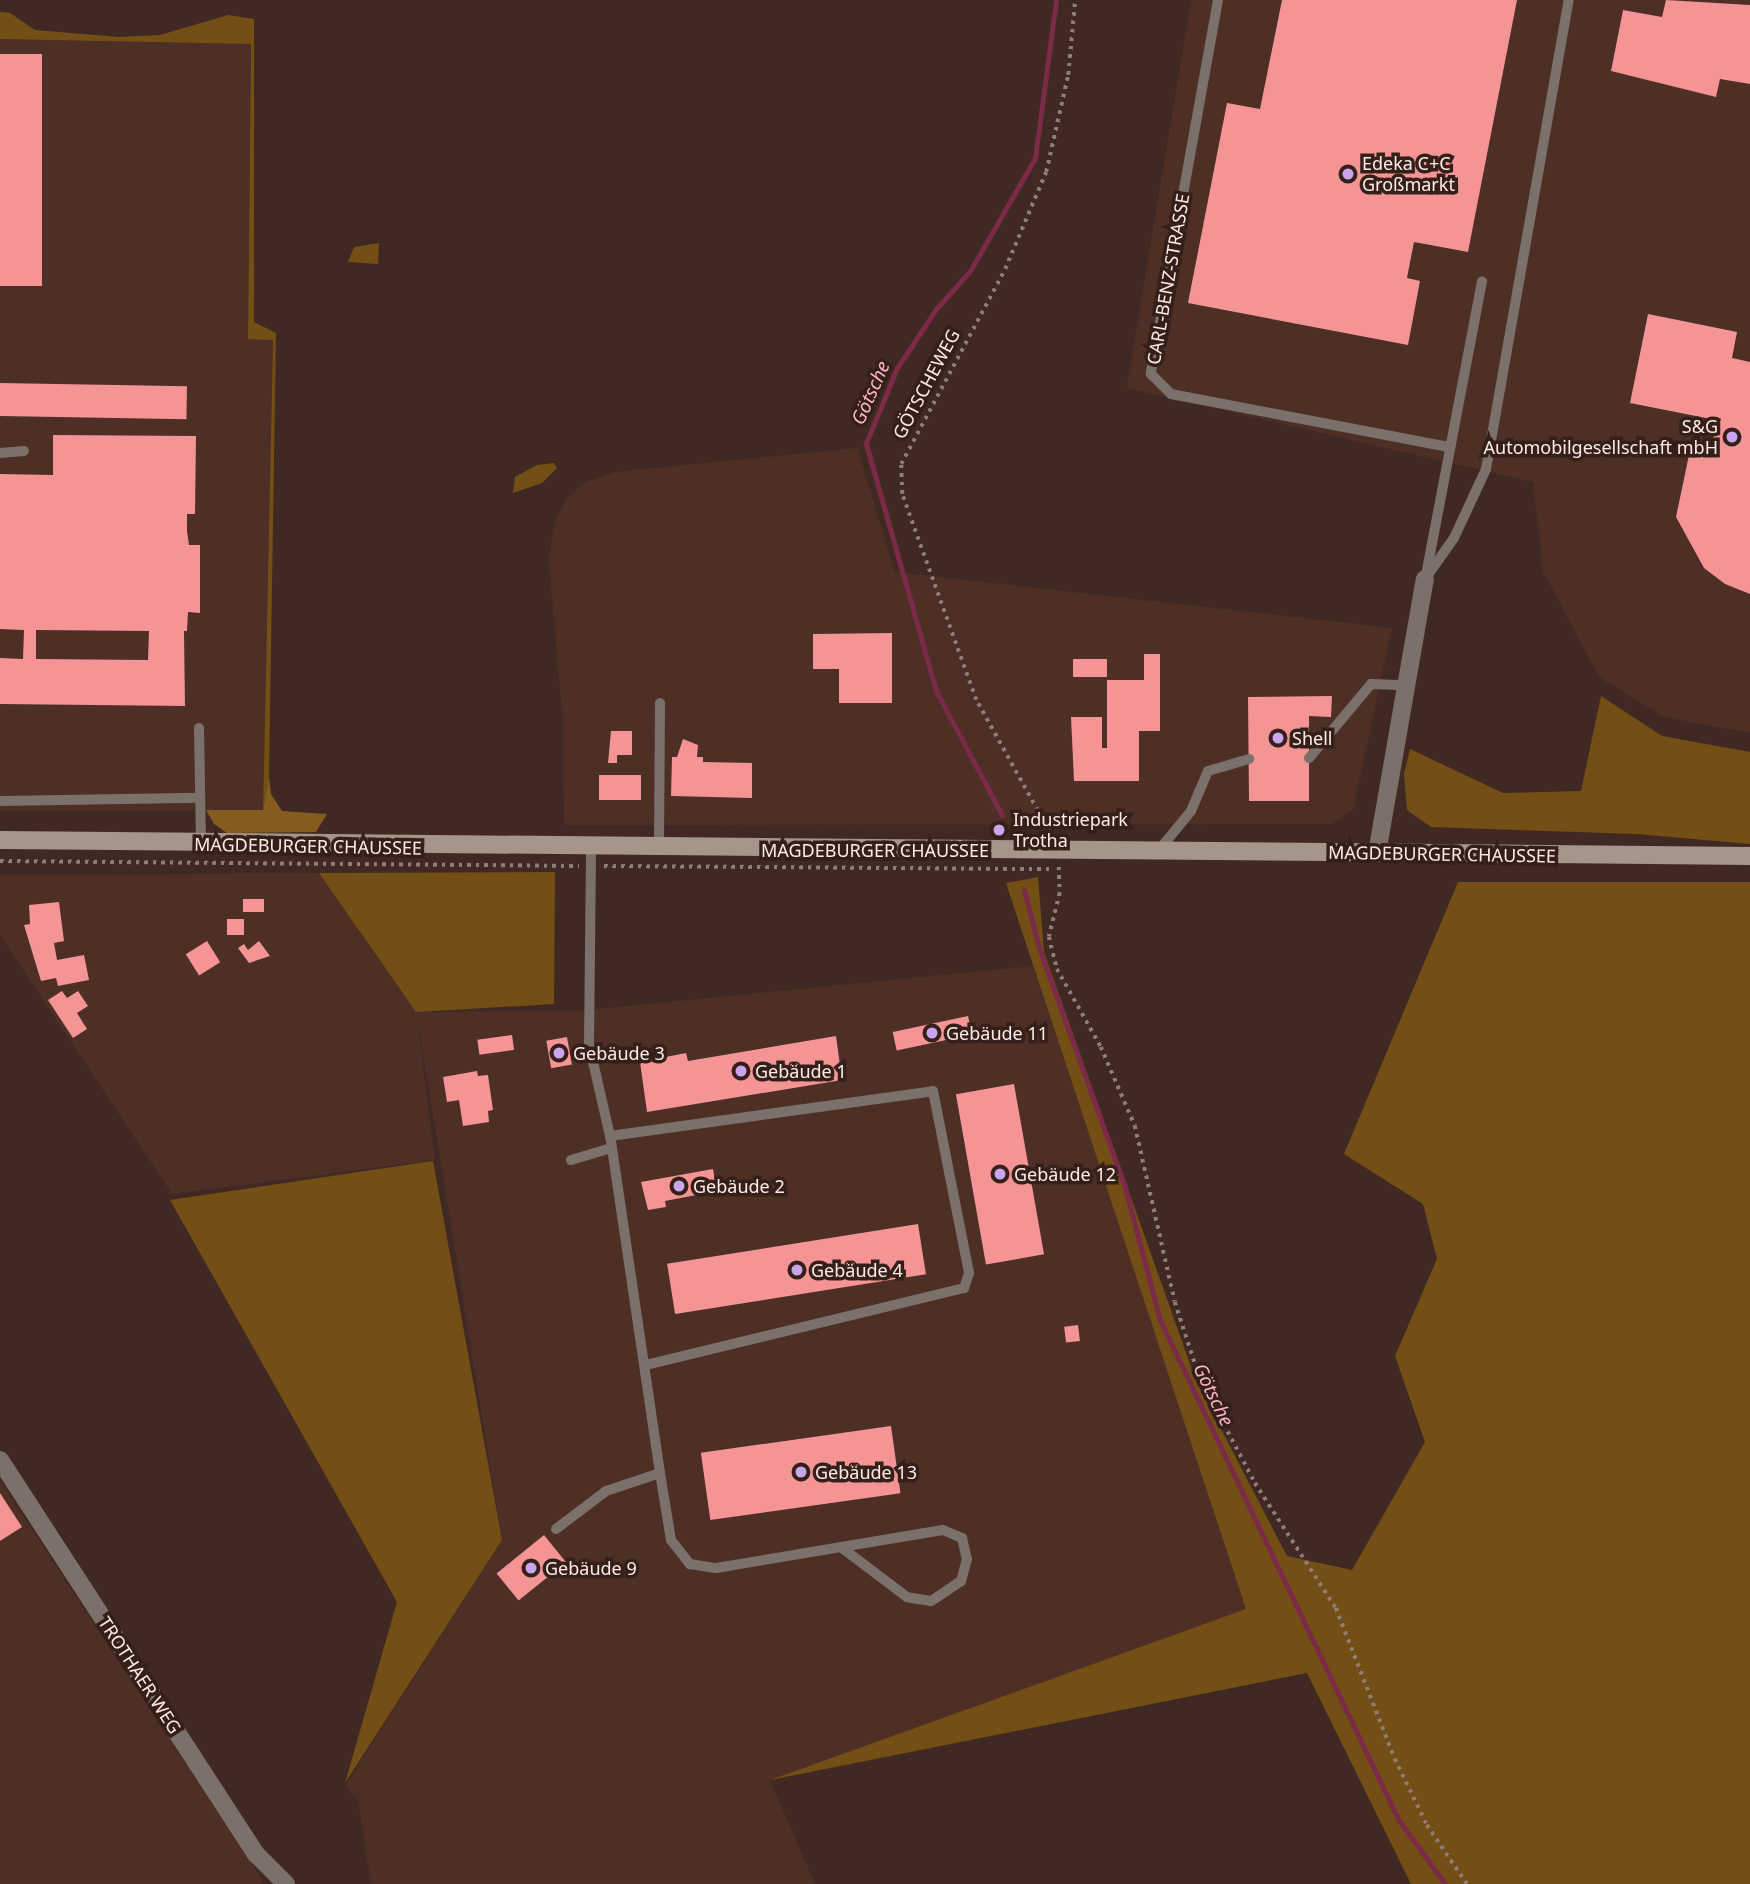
<!DOCTYPE html>
<html>
<head>
<meta charset="utf-8">
<style>
	body { margin:0 }
	#map { position:relative; width:1750px; height:1884px; overflow:hidden; background:#402922; font-family:"Noto Sans",sans-serif }
	div>[style] { position:absolute }
	.built>* { inset:0; background:#4d2f26 }
	.green>* { inset:0; background:#734f15 }
	.forest>* { inset:0; background:#845c1d }
	.stream>* { height:5px; margin:-2.5px; padding:0 2.5px; transform-origin:2.5px; border-radius:2.5px; background:#7b2a47 }
	.building>* { inset:0; background:#f49494; transform-origin:0 0 }
	.path>* { height:3.5px; margin-top:-1.75px; transform-origin:0; background:repeating-linear-gradient(90deg,#917d77 0 3.5px,transparent 0 8.5px) }
	.lane>* { height:10px; margin:-5px; padding:0 5px; transform-origin:5px; border-radius:5px; background:#7b716a }
	.street>* { height:18px; margin:-9px; padding:0 9px; transform-origin:9px; border-radius:9px; background:#7b716a }
	.secondary>* { height:18px; margin:-9px; padding:0 9px; transform-origin:9px; border-radius:9px; background:#a5958a }
	.dots>* { width:19px; height:19px; translate:-50% -50%; box-sizing:border-box; border:4px solid #351f19; border-radius:50% }
	span { translate:-50% -50%; white-space:nowrap; text-align:center; line-height:1.15; -webkit-text-stroke:7px #351f19; paint-order:stroke }
	.poi-label { font-size:18px; color:#fcece7 }
	.left { translate:0 -50%; text-align:left }
	.right { translate:-100% -50%; text-align:right }
	.street-label { font-size:18px; color:#fcece7 }
	.water-label { font-size:19px; color:#fdb4c8; font-style:italic }
</style>
</head>
<body>
<div id="map">
	<div class="built">
		<div style="clip-path:polygon(1191px 0,1750px 0,1750px 733px,1664px 717px,1599px 677px,1543px 571px,1533px 482px,1127px 388px)"></div>
		<div style="clip-path:polygon(0 39px,251px 44px,248px 338px,273px 339px,263px 810px,0 811px)"></div>
		<div style="clip-path:polygon(857px 448px,895px 572px,1392px 628px,1353px 810px,1331px 824px,564px 825px,562px 712px,549px 561px,554px 523px,567px 498px,583px 483px,614px 472px)"></div>
		<div style="clip-path:polygon(319px 873px,416px 1012px,588px 1010px,1033px 966px,1247px 1609px,770px 1780px,815px 1884px,371px 1884px,358px 1801px,345px 1786px,502px 1540px,417px 1016px,435px 1160px,172px 1194px,0 935px,0 875px)"></div>
		<div style="clip-path:polygon(0 1481px,263px 1881px,258px 1884px,0 1884px)"></div>
	</div>
	<div class="green">
		<div style="clip-path:polygon(0 12px,10px 13px,35px 30px,119px 37px,160px 35px,228px 15px,254px 19px,254px 322px,276px 333px,269px 777px,263px 810px,273px 340px,248px 339px,251px 44px,0 39px)"></div>
		<div style="clip-path:polygon(379px 243px,378px 264px,348px 262px,354px 247px)"></div>
		<div style="clip-path:polygon(554px 463px,557px 468px,542px 483px,513px 493px,515px 477px,537px 465px)"></div>
		<div style="clip-path:polygon(1601px 696px,1662px 736px,1750px 752px,1750px 844px,1637px 834px,1431px 827px,1407px 810px,1404px 774px,1410px 749px,1503px 793px,1581px 791px)"></div>
		<div style="clip-path:polygon(555px 872px,554px 1004px,416px 1012px,319px 873px)"></div>
		<div style="clip-path:polygon(1038px 877px,1044px 952px,1196px 1381px,1287px 1556px,1352px 1570px,1425px 1442px,1395px 1356px,1437px 1259px,1423px 1204px,1344px 1154px,1458px 882px,1750px 882px,1750px 1884px,1411px 1884px,1307px 1673px,770px 1780px,1246px 1609px,1006px 883px)"></div>
		<div style="clip-path:polygon(433px 1161px,502px 1540px,345px 1783px,397px 1602px,170px 1200px)"></div>
	</div>
	<div class="forest">
		<div style="clip-path:polygon(269px 777px,271px 794px,282px 811px,327px 814px,316px 832px,227px 833px,214px 824px,206px 810px,263px 810px)"></div>
	</div>
	<div class="stream">
		<div style="left:1002px;top:815px;width:140px;rotate:-118deg"></div>
		<div style="left:936px;top:691px;width:258px;rotate:-105.8deg"></div>
		<div style="left:866px;top:443px;width:81px;rotate:-67.5deg"></div>
		<div style="left:897px;top:368px;width:71px;rotate:-56.5deg"></div>
		<div style="left:936px;top:309px;width:51px;rotate:-48.2deg"></div>
		<div style="left:970px;top:271px;width:130px;rotate:-60.1deg"></div>
		<div style="left:1035px;top:158px;width:159px;rotate:-82.4deg"></div>
		<div style="left:1024px;top:890px;width:63px;rotate:75.3deg"></div>
		<div style="left:1040px;top:951px;width:248px;rotate:70.2deg"></div>
		<div style="left:1124px;top:1184px;width:141px;rotate:75.2deg"></div>
		<div style="left:1160px;top:1320px;width:553px;rotate:64.5deg"></div>
		<div style="left:1398px;top:1819px;width:80px;rotate:54.1deg"></div>
	</div>
	<div class="building">
		<div style="clip-path:polygon(1282px 0,1517px 0,1468px 252px,1414px 242px,1407px 278px,1420px 281px,1408px 345px,1188px 303px,1227px 103px,1260px 109px)"></div>
		<div style="clip-path:polygon(1666px 0,1750px 5px,1750px 84px,1720px 79px,1716px 97px,1611px 71px,1623px 10px,1662px 17px)"></div>
		<div style="left:42px;top:54px;width:232px;height:42px;rotate:90deg"></div>
		<div style="clip-path:polygon(1648px 314px,1737px 332px,1732px 358px,1750px 362px,1750px 594px,1725px 584px,1704px 568px,1676px 517px,1689px 455px,1710px 455px,1716px 420px,1630px 403px)"></div>
		<div style="left:0;top:383px;width:187px;height:33px;rotate:1deg"></div>
		<div style="clip-path:polygon(evenodd,53px 435px,196px 436px,195px 514px,187px 514px,187px 531px,189px 545px,200px 545px,200px 613px,188px 612px,187px 631px,184px 631px,185px 706px,0 704px,0 658px,23px 659px,24px 630px,0 629px,0 474px,53px 475px,53px 435px,36px 630px,149px 631px,148px 660px,36px 659px,36px 630px)"></div>
		<div style="clip-path:polygon(892px 633px,892px 703px,839px 703px,839px 669px,813px 669px,813px 634px)"></div>
		<div style="clip-path:polygon(1144px 654px,1160px 654px,1160px 731px,1139px 731px,1139px 781px,1074px 781px,1071px 717px,1102px 717px,1102px 748px,1107px 748px,1107px 680px,1144px 680px)"></div>
		<div style="left:1107px;top:659px;width:18px;height:34px;rotate:90deg"></div>
		<div style="clip-path:polygon(1332px 696px,1331px 717px,1309px 716px,1309px 801px,1249px 801px,1248px 697px)"></div>
		<div style="clip-path:polygon(611px 731px,632px 731px,632px 755px,617px 755px,617px 763px,608px 763px)"></div>
		<div style="clip-path:polygon(683px 739px,698px 745px,697px 757px,703px 757px,703px 762px,752px 763px,752px 798px,671px 796px,672px 757px,677px 757px)"></div>
		<div style="left:599px;top:775px;width:42px;height:25px"></div>
		<div style="left:243px;top:899px;width:21px;height:13px"></div>
		<div style="clip-path:polygon(59px 902px,64px 941px,54px 943px,57px 960px,84px 955px,89px 980px,58px 986px,56px 978px,41px 981px,24px 925px,30px 924px,29px 905px)"></div>
		<div style="left:227px;top:919px;width:17px;height:16px"></div>
		<div style="left:207px;top:941px;width:25px;height:25px;rotate:58deg"></div>
		<div style="clip-path:polygon(259px 941px,270px 956px,249px 963px,238px 948px,244px 944px,248px 950px)"></div>
		<div style="clip-path:polygon(62px 991px,67px 998px,78px 991px,88px 1006px,77px 1013px,87px 1029px,73px 1038px,48px 1000px)"></div>
		<div style="left:968px;top:1016px;width:19px;height:77px;rotate:78deg"></div>
		<div style="left:512px;top:1035px;width:15px;height:35px;rotate:82deg"></div>
		<div style="clip-path:polygon(836px 1036px,842px 1080px,647px 1112px,640px 1062px,686px 1053px,688px 1061px)"></div>
		<div style="left:567px;top:1037px;width:28px;height:21px;rotate:80deg"></div>
		<div style="clip-path:polygon(477px 1071px,478px 1076px,488px 1075px,493px 1110px,488px 1111px,489px 1122px,463px 1126px,459px 1100px,447px 1102px,443px 1077px)"></div>
		<div style="left:1014px;top:1084px;width:173px;height:59px;rotate:80deg"></div>
		<div style="clip-path:polygon(713px 1169px,717px 1191px,665px 1201px,666px 1207px,648px 1210px,641px 1182px)"></div>
		<div style="left:918px;top:1224px;width:51px;height:254px;rotate:81deg"></div>
		<div style="left:1078px;top:1325px;width:16px;height:14px;rotate:83deg"></div>
		<div style="left:891px;top:1426px;width:68px;height:192px;rotate:82deg"></div>
		<div style="clip-path:polygon(0 1493px,22px 1527px,0 1541px)"></div>
		<div style="left:544px;top:1535px;width:35px;height:61px;rotate:51deg"></div>
	</div>
	<div class="path">
		<div style="left:1050px;top:833px;width:152px;rotate:-119.1deg"></div>
		<div style="left:976px;top:700px;width:219px;rotate:-109.8deg"></div>
		<div style="left:902px;top:494px;width:30px;rotate:-92deg"></div>
		<div style="left:901px;top:464px;width:221px;rotate:-61.9deg"></div>
		<div style="left:1005px;top:269px;width:105px;rotate:-67.1deg"></div>
		<div style="left:1046px;top:172px;width:99px;rotate:-77.2deg"></div>
		<div style="left:1068px;top:75px;width:75px;rotate:-84.7deg"></div>
		<div style="left:0;top:861px;width:579px;rotate:0.49deg"></div>
		<div style="left:604px;top:866px;width:447px;rotate:0.4deg"></div>
		<div style="left:1059px;top:867px;width:26px;rotate:88deg"></div>
		<div style="left:1060px;top:893px;width:45px;rotate:104deg"></div>
		<div style="left:1049px;top:937px;width:33px;rotate:76deg"></div>
		<div style="left:1057px;top:969px;width:90px;rotate:60.6deg"></div>
		<div style="left:1101px;top:1047px;width:86px;rotate:66.7deg"></div>
		<div style="left:1135px;top:1126px;width:180px;rotate:77.2deg"></div>
		<div style="left:1175px;top:1302px;width:81px;rotate:72deg"></div>
		<div style="left:1200px;top:1379px;width:118px;rotate:62.1deg"></div>
		<div style="left:1255px;top:1483px;width:149px;rotate:57.1deg"></div>
		<div style="left:1336px;top:1608px;width:162px;rotate:68.7deg"></div>
		<div style="left:1395px;top:1759px;width:73px;rotate:64.1deg"></div>
		<div style="left:1427px;top:1825px;width:71px;rotate:55.9deg"></div>
	</div>
	<div class="lane">
		<div style="left:1218px;top:0;width:380px;rotate:100.2deg"></div>
		<div style="left:1151px;top:374px;width:28px;rotate:45deg"></div>
		<div style="left:1171px;top:394px;width:284px;rotate:10.8deg"></div>
		<div style="left:0;top:453px;width:24px;rotate:-5deg"></div>
		<div style="left:1426px;top:575px;width:299px;rotate:-79.2deg"></div>
		<div style="left:1425px;top:579px;width:50px;rotate:-54.7deg"></div>
		<div style="left:1454px;top:538px;width:76px;rotate:-65.1deg"></div>
		<div style="left:1486px;top:469px;width:476px;rotate:-80deg"></div>
		<div style="left:199px;top:728px;width:117px;rotate:89deg"></div>
		<div style="left:1309px;top:758px;width:97px;rotate:-50deg"></div>
		<div style="left:1371px;top:684px;width:35px;rotate:2deg"></div>
		<div style="left:0;top:801px;width:200px;rotate:-0.9deg"></div>
		<div style="left:659px;top:848px;width:145px;rotate:-89.6deg"></div>
		<div style="left:1159px;top:850px;width:50px;rotate:-50.6deg"></div>
		<div style="left:1191px;top:811px;width:43px;rotate:-67deg"></div>
		<div style="left:1208px;top:771px;width:43px;rotate:-16.3deg"></div>
		<div style="left:610px;top:1136px;width:326px;rotate:-7.9deg"></div>
		<div style="left:933px;top:1091px;width:186px;rotate:78.8deg"></div>
		<div style="left:969px;top:1273px;width:16px;rotate:108deg"></div>
		<div style="left:964px;top:1288px;width:328px;rotate:166.4deg"></div>
		<div style="left:571px;top:1160px;width:42px;rotate:-16.7deg"></div>
		<div style="left:660px;top:1473px;width:68px;rotate:80.7deg"></div>
		<div style="left:671px;top:1540px;width:31px;rotate:52deg"></div>
		<div style="left:690px;top:1564px;width:26px;rotate:9deg"></div>
		<div style="left:716px;top:1568px;width:230px;rotate:-9.5deg"></div>
		<div style="left:943px;top:1530px;width:21px;rotate:23deg"></div>
		<div style="left:962px;top:1538px;width:22px;rotate:77deg"></div>
		<div style="left:967px;top:1559px;width:23px;rotate:105deg"></div>
		<div style="left:961px;top:1581px;width:36px;rotate:146deg"></div>
		<div style="left:931px;top:1601px;width:24px;rotate:-171deg"></div>
		<div style="left:907px;top:1597px;width:83px;rotate:-142.9deg"></div>
		<div style="left:556px;top:1529px;width:63px;rotate:-37.2deg"></div>
		<div style="left:606px;top:1491px;width:57px;rotate:-18.4deg"></div>
		<div style="left:660px;top:1473px;width:341px;rotate:-98.4deg"></div>
		<div style="left:610px;top:1136px;width:94px;rotate:-102.9deg"></div>
		<div style="left:589px;top:1044px;width:196px;rotate:-89.4deg"></div>
	</div>
	<div class="street">
		<div style="left:1377px;top:853px;width:278px;rotate:-80.1deg"></div>
		<div style="left:0;top:1460px;width:471px;rotate:57deg"></div>
		<div style="left:257px;top:1855px;width:41px;rotate:45deg"></div>
	</div>
	<div class="secondary">
		<div style="left:0;top:840px;width:1750px;rotate:0.52deg"></div>
	</div>
	<div class="dots">
		<div style="left:1348px;top:174px;background:#c9a5ee"></div>
		<div style="left:1732px;top:437px;background:#c9a5ee"></div>
		<div style="left:1278px;top:738px;background:#c9a5ee"></div>
		<div style="left:999px;top:830px;background:#c9a5ee"></div>
		<div style="left:932px;top:1033px;background:#c9a5ee"></div>
		<div style="left:559px;top:1053px;background:#c9a5ee"></div>
		<div style="left:741px;top:1071px;background:#c9a5ee"></div>
		<div style="left:1000px;top:1174px;background:#c9a5ee"></div>
		<div style="left:679px;top:1186px;background:#c9a5ee"></div>
		<div style="left:797px;top:1270px;background:#c9a5ee"></div>
		<div style="left:801px;top:1472px;background:#c9a5ee"></div>
		<div style="left:531px;top:1568px;background:#c9a5ee"></div>
	</div>
	<div class="poi-label">
		<span class="left" style="left:1362px;top:174px">Edeka C+C<br>Großmarkt</span>
		<span class="right" style="left:1718px;top:437px">S&amp;G<br>Automobilgesellschaft mbH</span>
		<span class="left" style="left:1292px;top:738px">Shell</span>
		<span class="left" style="left:1013px;top:830px">Industriepark<br>Trotha</span>
		<span class="left" style="left:946px;top:1033px">Gebäude 11</span>
		<span class="left" style="left:573px;top:1053px">Gebäude 3</span>
		<span class="left" style="left:755px;top:1071px">Gebäude 1</span>
		<span class="left" style="left:1014px;top:1174px">Gebäude 12</span>
		<span class="left" style="left:693px;top:1186px">Gebäude 2</span>
		<span class="left" style="left:811px;top:1270px">Gebäude 4</span>
		<span class="left" style="left:815px;top:1472px">Gebäude 13</span>
		<span class="left" style="left:545px;top:1568px">Gebäude 9</span>
	</div>
	<div class="street-label">
		<span style="left:1168px;top:279px;rotate:-80deg">CARL-BENZ-STRASSE</span>
		<span style="left:926px;top:384px;rotate:-62deg">GÖTSCHEWEG</span>
		<span style="left:308px;top:846px;rotate:1deg">MAGDEBURGER CHAUSSEE</span>
		<span style="left:875px;top:850px">MAGDEBURGER CHAUSSEE</span>
		<span style="left:1442px;top:854px;rotate:1deg">MAGDEBURGER CHAUSSEE</span>
		<span style="left:140px;top:1675px;rotate:57deg">TROTHAER WEG</span>
	</div>
	<div class="water-label">
		<span style="left:871px;top:393px;rotate:-66deg">Götsche</span>
		<span style="left:1213px;top:1395px;rotate:64deg">Götsche</span>
	</div>
</div>
</body>
</html>
